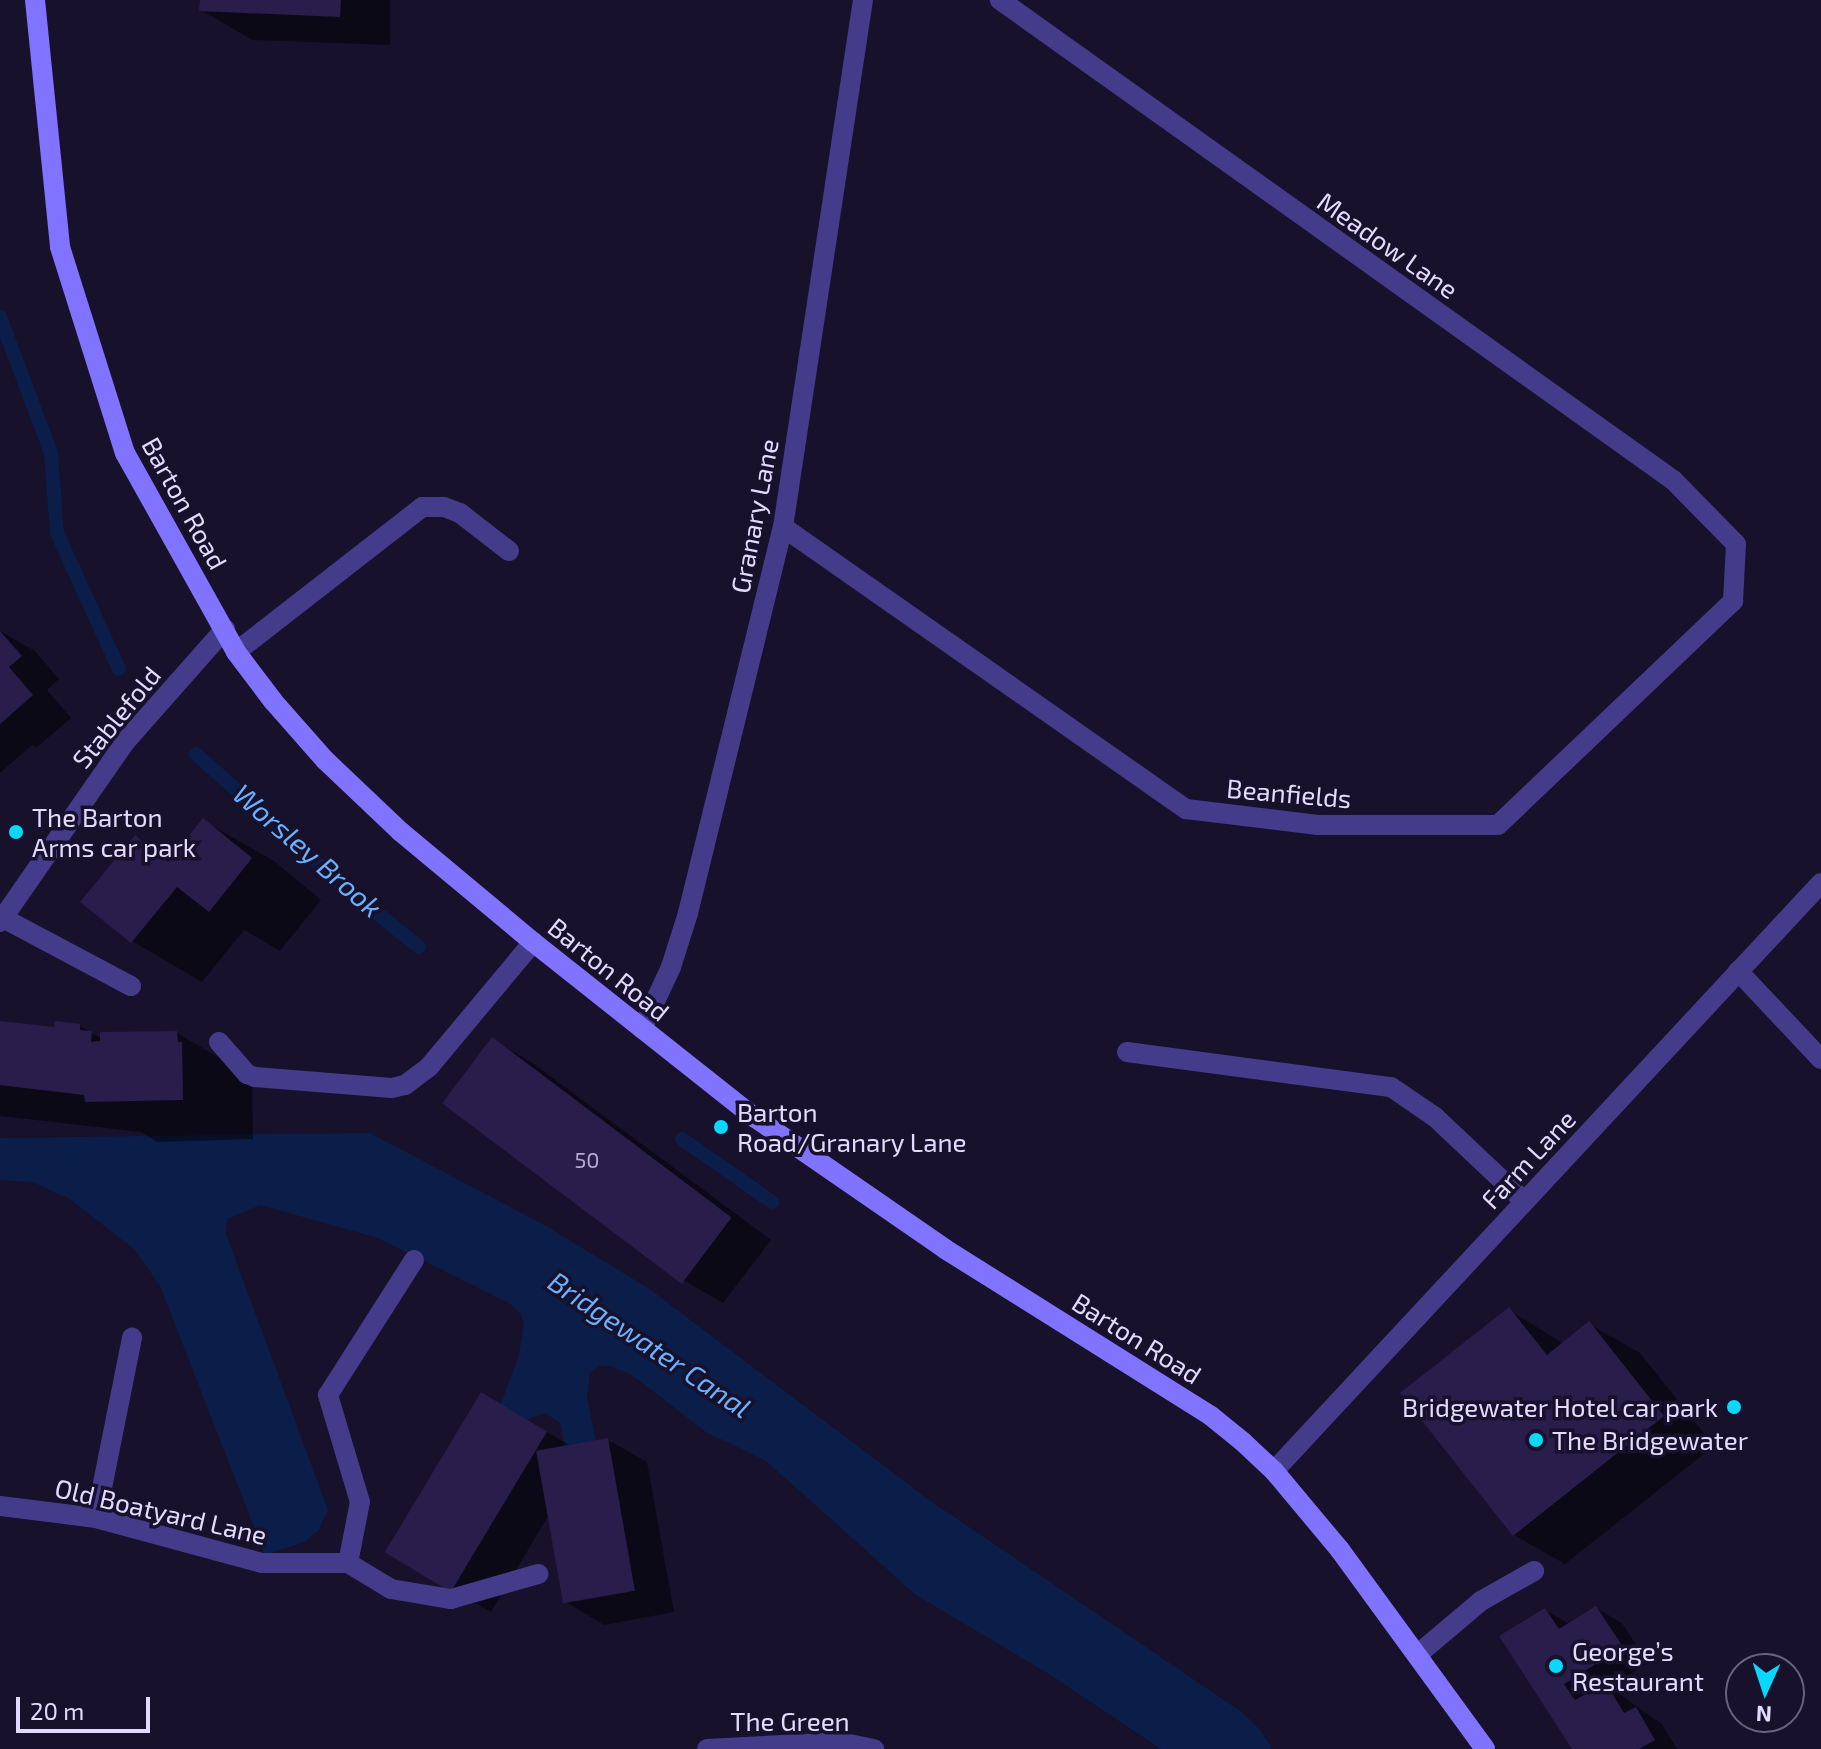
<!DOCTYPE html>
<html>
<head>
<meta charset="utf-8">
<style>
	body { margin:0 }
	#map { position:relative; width:1821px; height:1749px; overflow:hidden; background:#17112b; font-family:"Exo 2",sans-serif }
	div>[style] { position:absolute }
	.water>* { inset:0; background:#0b1e4a }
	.shadow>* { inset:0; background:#0007 }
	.stream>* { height:14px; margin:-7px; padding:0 7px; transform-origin:7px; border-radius:7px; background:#0b1e4a }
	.building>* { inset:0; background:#291d4c; transform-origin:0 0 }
	.service>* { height:20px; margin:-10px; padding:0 10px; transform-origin:10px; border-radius:10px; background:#443c8a }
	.minor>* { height:20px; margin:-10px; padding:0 10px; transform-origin:10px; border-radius:10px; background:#443c8a }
	.secondary>* { height:20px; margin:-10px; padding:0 10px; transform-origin:10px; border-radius:10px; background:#7f73ff }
	.dots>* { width:22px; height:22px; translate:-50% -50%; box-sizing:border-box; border:4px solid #17112b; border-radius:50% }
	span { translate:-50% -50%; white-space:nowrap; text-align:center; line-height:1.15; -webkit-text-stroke:7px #17112b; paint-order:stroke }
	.number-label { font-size:22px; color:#b4acd2 }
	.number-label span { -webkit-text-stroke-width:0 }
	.street-label { font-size:26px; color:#e2dbff }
	.poi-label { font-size:26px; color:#e2dbff }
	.left { translate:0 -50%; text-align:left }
	.right { translate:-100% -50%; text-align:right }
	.water-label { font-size:28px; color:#6ab1ff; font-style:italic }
	.north { position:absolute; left:1725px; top:1653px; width:80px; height:80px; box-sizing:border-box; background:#17112b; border:2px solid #686280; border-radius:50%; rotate:183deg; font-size:22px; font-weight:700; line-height:32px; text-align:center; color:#e2dbff }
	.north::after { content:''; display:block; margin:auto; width:28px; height:36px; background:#08d7ff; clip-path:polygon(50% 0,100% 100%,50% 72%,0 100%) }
	.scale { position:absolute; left:16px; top:1697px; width:134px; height:36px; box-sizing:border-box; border:4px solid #e2dbff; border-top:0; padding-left:10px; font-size:24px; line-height:28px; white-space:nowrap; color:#e2dbff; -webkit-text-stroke:6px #17112b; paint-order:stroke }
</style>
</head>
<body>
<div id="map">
	<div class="water">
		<div style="clip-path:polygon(370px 1133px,548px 1227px,648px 1288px,929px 1500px,1243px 1713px,1261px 1731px,1272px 1749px,1161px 1749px,1049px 1674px,916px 1595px,766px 1461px,706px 1432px,632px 1375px,611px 1366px,600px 1366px,590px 1372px,587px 1396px,624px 1588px,591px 1595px,560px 1423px,545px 1413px,528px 1419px,436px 1575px,406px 1558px,501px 1403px,518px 1359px,524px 1325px,521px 1314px,509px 1303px,378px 1238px,260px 1205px,227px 1219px,226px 1234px,328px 1510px,318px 1531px,304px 1542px,265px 1555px,160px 1286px,135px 1250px,70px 1199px,32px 1182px,0 1180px,0 1138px)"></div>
	</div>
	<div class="shadow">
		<div style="clip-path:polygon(202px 0,390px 0,390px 45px,252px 40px,201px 10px)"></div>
		<div style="clip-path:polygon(0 631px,35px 651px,59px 679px,47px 690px,71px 718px,37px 747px,32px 745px,0 773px)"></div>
		<div style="clip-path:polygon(204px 821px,274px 861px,321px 900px,280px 951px,244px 930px,202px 982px,132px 941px,135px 837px,173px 859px)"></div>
		<div style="clip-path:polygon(0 1023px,56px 1029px,80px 1026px,102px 1039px,177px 1033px,247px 1074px,252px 1085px,253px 1139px,157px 1142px,141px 1132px,0 1116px)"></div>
		<div style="clip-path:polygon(492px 1039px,531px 1062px,771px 1240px,723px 1303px,685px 1281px)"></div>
		<div style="clip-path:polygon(1509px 1310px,1564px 1344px,1589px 1324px,1640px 1353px,1714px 1446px,1565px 1564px,1514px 1535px)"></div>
		<div style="clip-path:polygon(482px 1394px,571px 1446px,608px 1440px,647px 1462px,674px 1612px,604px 1625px,566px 1602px,550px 1513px,491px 1612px,388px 1551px)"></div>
		<div style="clip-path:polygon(1596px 1608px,1622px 1623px,1648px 1663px,1609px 1687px,1662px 1724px,1677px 1749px,1574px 1749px,1545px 1610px,1570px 1624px)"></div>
	</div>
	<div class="stream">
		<div style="left:0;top:317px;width:145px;rotate:69.4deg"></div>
		<div style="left:51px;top:453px;width:80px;rotate:85.7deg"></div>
		<div style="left:57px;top:533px;width:149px;rotate:65.5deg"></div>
		<div style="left:196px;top:754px;width:209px;rotate:41.7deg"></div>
		<div style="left:352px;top:893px;width:86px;rotate:38.9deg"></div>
		<div style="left:682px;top:1139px;width:110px;rotate:35deg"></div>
	</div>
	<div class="building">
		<div style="clip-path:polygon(200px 0,341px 0,340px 17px,199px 11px)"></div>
		<div style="clip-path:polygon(0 631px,22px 656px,9px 667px,33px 695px,0 724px)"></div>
		<div style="clip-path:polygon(203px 818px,252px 858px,209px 912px,177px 887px,131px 943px,80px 902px,135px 835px,168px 862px)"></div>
		<div style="clip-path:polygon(0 1021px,54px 1027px,55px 1021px,80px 1024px,80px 1030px,92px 1031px,91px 1042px,100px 1041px,100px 1032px,177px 1031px,178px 1042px,182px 1042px,183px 1100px,85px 1102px,84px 1095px,0 1085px)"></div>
		<div style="left:492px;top:1037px;width:300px;height:83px;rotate:37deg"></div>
		<div style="clip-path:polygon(1509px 1307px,1547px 1355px,1589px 1321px,1664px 1416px,1513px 1536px,1400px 1393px)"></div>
		<div style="left:481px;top:1392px;width:77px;height:187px;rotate:31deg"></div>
		<div style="left:608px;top:1438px;width:155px;height:73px;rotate:80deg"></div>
		<div style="clip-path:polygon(1596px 1606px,1623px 1647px,1564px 1684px,1575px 1700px,1606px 1683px,1624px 1713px,1636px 1707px,1655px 1740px,1639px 1749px,1572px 1749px,1499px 1636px,1545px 1608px,1559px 1629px)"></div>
	</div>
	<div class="service">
		<div style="left:236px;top:652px;width:236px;rotate:-37.9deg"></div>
		<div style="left:422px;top:507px;width:22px"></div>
		<div style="left:444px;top:507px;width:17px;rotate:21deg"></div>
		<div style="left:460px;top:513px;width:62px;rotate:37.8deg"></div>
		<div style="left:3px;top:918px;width:145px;rotate:28deg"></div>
		<div style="left:219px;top:1042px;width:43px;rotate:48.8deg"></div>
		<div style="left:247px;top:1074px;width:9px;rotate:21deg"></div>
		<div style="left:255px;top:1077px;width:137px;rotate:4.6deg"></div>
		<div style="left:392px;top:1088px;width:13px;rotate:-13deg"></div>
		<div style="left:405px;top:1085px;width:30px;rotate:-37deg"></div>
		<div style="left:429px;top:1067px;width:163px;rotate:-50.2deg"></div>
		<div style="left:1127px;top:1052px;width:266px;rotate:7.6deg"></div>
		<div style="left:1391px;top:1087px;width:53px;rotate:34.3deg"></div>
		<div style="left:1435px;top:1117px;width:122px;rotate:43.3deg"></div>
		<div style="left:96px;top:1518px;width:184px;rotate:-78.7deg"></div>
		<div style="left:348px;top:1563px;width:62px;rotate:-78.9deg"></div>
		<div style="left:360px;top:1502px;width:112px;rotate:-106.7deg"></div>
		<div style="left:328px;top:1395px;width:160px;rotate:-57.5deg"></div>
		<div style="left:1417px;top:1655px;width:84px;rotate:-40.2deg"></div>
		<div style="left:1481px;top:1601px;width:61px;rotate:-29.5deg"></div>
	</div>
	<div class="minor">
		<div style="left:783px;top:527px;width:492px;rotate:35deg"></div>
		<div style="left:1186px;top:809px;width:133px;rotate:6.9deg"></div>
		<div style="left:1318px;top:825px;width:180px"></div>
		<div style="left:1498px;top:825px;width:325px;rotate:-43.6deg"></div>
		<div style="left:1733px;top:601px;width:57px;rotate:-87deg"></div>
		<div style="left:1736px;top:544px;width:90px;rotate:-134.5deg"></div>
		<div style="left:1673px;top:480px;width:827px;rotate:-144.5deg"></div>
		<div style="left:0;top:922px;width:219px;rotate:-55.2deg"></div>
		<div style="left:125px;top:742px;width:151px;rotate:-48.5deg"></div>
		<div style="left:1738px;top:971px;width:121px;rotate:46.7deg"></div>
		<div style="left:642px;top:1029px;width:68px;rotate:-64.9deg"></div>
		<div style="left:671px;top:967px;width:57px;rotate:-72.5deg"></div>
		<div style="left:688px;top:913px;width:398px;rotate:-76.2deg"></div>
		<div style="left:783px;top:527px;width:533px;rotate:-81.37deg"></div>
		<div style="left:1274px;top:1471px;width:803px;rotate:-47.07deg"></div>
		<div style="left:0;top:1506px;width:97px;rotate:7.1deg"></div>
		<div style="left:96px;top:1518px;width:172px;rotate:15.2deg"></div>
		<div style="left:262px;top:1563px;width:86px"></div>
		<div style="left:348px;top:1563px;width:50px;rotate:31.2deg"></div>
		<div style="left:391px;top:1589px;width:61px;rotate:9.5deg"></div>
		<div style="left:451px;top:1599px;width:91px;rotate:-16deg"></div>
		<div style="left:707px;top:1749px;width:133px;rotate:-3deg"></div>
		<div style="left:840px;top:1742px;width:35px;rotate:12deg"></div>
	</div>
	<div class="secondary">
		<div style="left:35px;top:0;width:248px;rotate:84.2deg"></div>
		<div style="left:60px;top:247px;width:216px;rotate:72.5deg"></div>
		<div style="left:125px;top:453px;width:228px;rotate:60.8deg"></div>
		<div style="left:236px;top:652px;width:61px;rotate:52.9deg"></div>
		<div style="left:273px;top:701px;width:79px;rotate:48.6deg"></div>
		<div style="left:325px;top:760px;width:105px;rotate:43.5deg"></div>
		<div style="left:401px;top:832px;width:172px;rotate:39.8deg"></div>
		<div style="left:533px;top:942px;width:282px;rotate:38.4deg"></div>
		<div style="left:754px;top:1117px;width:232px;rotate:34.6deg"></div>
		<div style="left:945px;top:1249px;width:314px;rotate:32.1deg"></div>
		<div style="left:1211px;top:1416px;width:41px;rotate:39.1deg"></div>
		<div style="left:1243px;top:1442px;width:42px;rotate:43.1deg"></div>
		<div style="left:1274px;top:1471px;width:103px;rotate:50.1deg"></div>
		<div style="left:1340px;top:1550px;width:246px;rotate:53.9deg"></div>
	</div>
	<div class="dots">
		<div style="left:16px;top:832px;background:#08d7ff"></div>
		<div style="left:721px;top:1127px;background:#08d7ff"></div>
		<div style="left:1734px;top:1407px;background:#08d7ff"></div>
		<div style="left:1536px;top:1440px;background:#08d7ff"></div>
		<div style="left:1556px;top:1666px;background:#08d7ff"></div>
	</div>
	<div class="number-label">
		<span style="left:587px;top:1160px">50</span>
	</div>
	<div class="street-label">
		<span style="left:1388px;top:245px;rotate:35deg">Meadow Lane</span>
		<span style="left:185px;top:503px;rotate:61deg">Barton Road</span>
		<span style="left:754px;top:516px;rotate:-79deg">Granary Lane</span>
		<span style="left:116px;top:717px;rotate:-51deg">Stablefold</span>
		<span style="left:1289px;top:793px;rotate:5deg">Beanfields</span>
		<span style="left:609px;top:969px;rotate:39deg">Barton Road</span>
		<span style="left:1528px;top:1159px;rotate:-47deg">Farm Lane</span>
		<span style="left:1137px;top:1338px;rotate:32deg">Barton Road</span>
		<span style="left:161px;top:1511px;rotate:13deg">Old Boatyard Lane</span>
		<span style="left:790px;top:1721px">The Green</span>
	</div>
	<div class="poi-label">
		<span class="left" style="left:32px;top:832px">The Barton<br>Arms car park</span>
		<span class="left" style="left:737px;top:1127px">Barton<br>Road/Granary Lane</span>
		<span class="right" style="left:1718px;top:1407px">Bridgewater Hotel car park</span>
		<span class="left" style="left:1552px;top:1440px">The Bridgewater</span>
		<span class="left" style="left:1572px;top:1666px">George’s<br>Restaurant</span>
	</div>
	<div class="water-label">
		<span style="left:308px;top:850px;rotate:41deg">Worsley Brook</span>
		<span style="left:650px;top:1344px;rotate:34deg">Bridgewater Canal</span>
	</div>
	<div class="north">N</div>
	<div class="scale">20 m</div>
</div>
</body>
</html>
